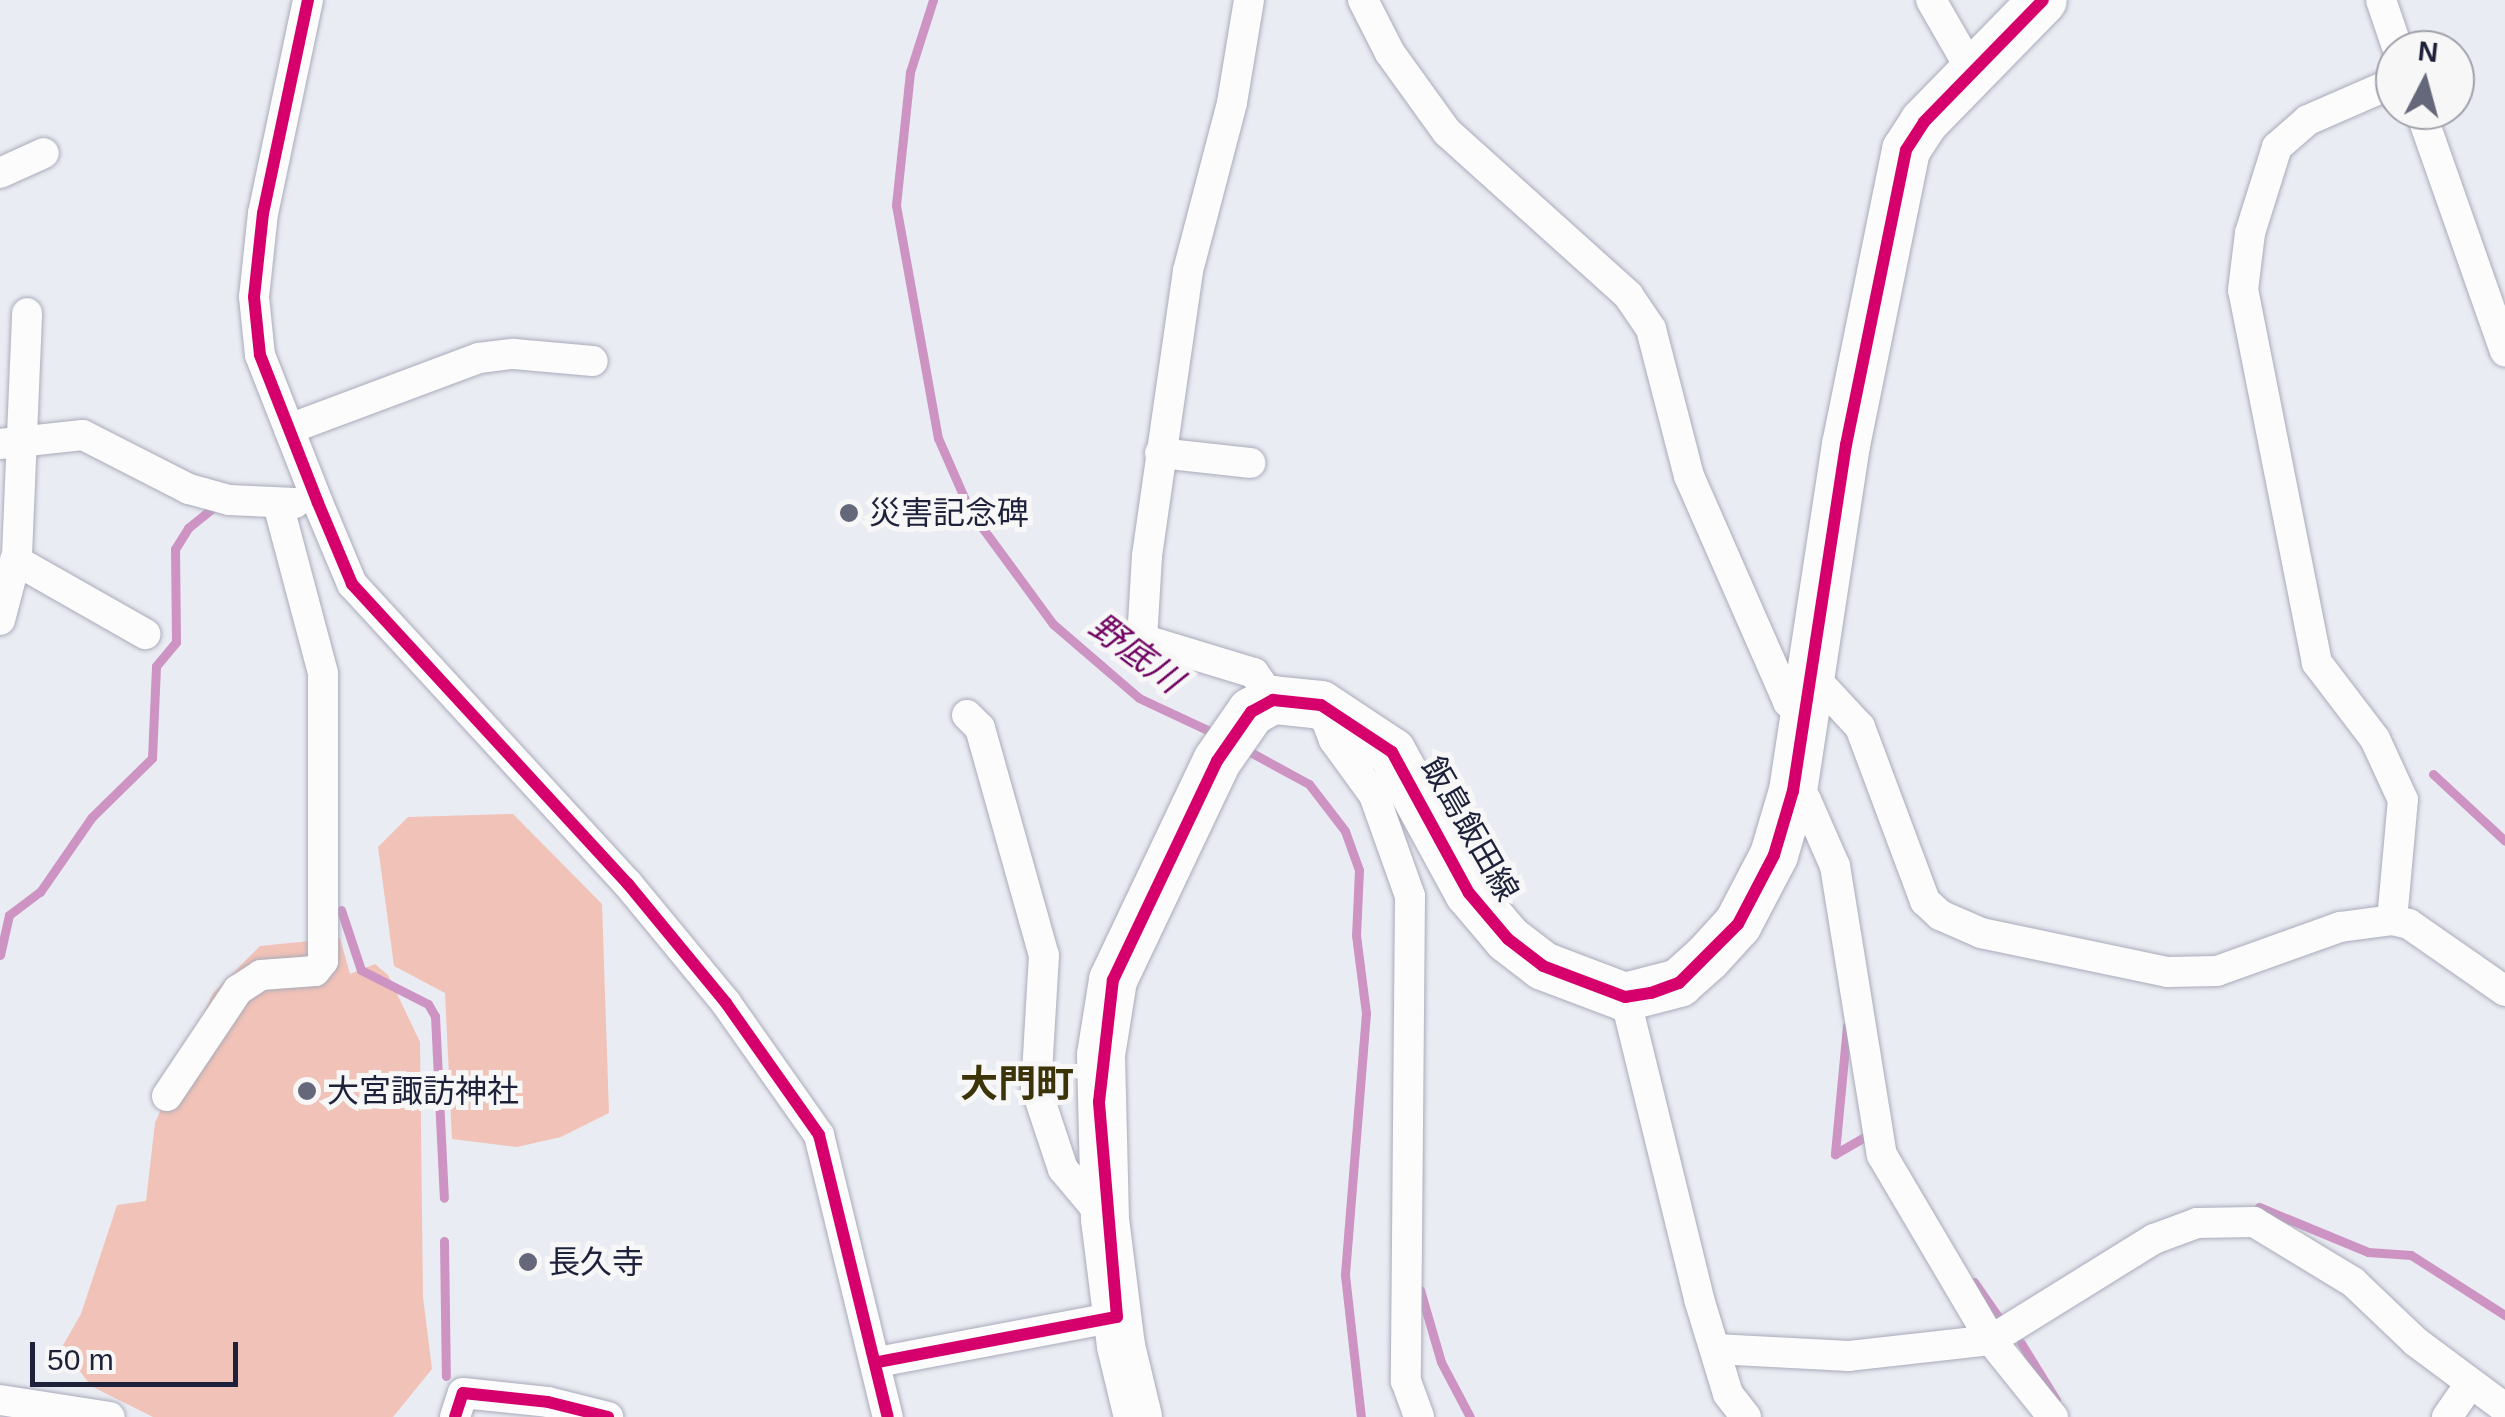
<!DOCTYPE html>
<html>
<head>
<meta charset="utf-8">
<style>
	body { margin:0 }
	#map { position:relative; width:2505px; height:1417px; overflow:hidden; background:#eaecf3; font-family:Arial,"Noto Sans JP",sans-serif }
	div>[style] { position:absolute }
	.green>* { inset:0; background:#f1c2b7 }
	.stream>* { height:9px; margin:-4.5px; padding:0 4.5px; transform-origin:4.5px; border-radius:4.5px; background:#cd93c3 }
	.roads { filter:drop-shadow(0 0 2px #a9abba) drop-shadow(0 0 2px #a9abba) }
	.minor>* { height:30px; margin:-15px; padding:0 15px; transform-origin:15px; border-radius:15px; background:#fcfcfd }
	.primary>* { height:48px; margin:-24px; padding:0 24px; transform-origin:24px; border-radius:24px; background:#fcfcfd }
	.cycleway>* { height:12px; margin:-6px; padding:0 6px; transform-origin:6px; border-radius:6px; background:#d6006c }
	.dots>* { width:28px; height:28px; translate:-50% -50%; box-sizing:border-box; border:5px solid #f7f7f7; border-radius:50% }
	span { translate:-50% -50%; white-space:nowrap; text-align:center; line-height:1.15; -webkit-text-stroke:10px #f7f7f7; paint-order:stroke }
	.poi-label { font-size:32px; color:#1d213a }
	.left { translate:0 -50%; text-align:left }
	.street-label { font-size:32px; color:#1d213a }
	.water-label { font-size:35px; color:#700160; font-style:italic }
	.quarter-label { font-size:38px; color:#3c3308; font-weight:700 }
	.north { position:absolute; left:2375px; top:30px; width:100px; height:100px; box-sizing:border-box; background:#f7f7f7; border:2px solid #a0a1ab; border-radius:50%; rotate:6deg; font-size:28px; font-weight:700; line-height:40px; text-align:center; color:#1d213a }
	.north::after { content:''; display:block; margin:auto; width:35px; height:45px; background:#65687b; clip-path:polygon(50% 0,100% 100%,50% 72%,0 100%) }
	.scale { position:absolute; left:30px; top:1342px; width:208px; height:45px; box-sizing:border-box; border:5px solid #1d213a; border-top:0; padding-left:12px; font-size:30px; line-height:35px; white-space:nowrap; color:#1d213a; -webkit-text-stroke:8px #f7f7f7; paint-order:stroke }
</style>
</head>
<body>
<div id="map">
	<div class="green">
		<div style="clip-path:polygon(513px 814px,602px 904px,609px 1113px,561px 1137px,517px 1147px,452px 1139px,445px 993px,394px 966px,378px 847px,408px 817px)"></div>
		<div style="clip-path:polygon(340px 938px,350px 974px,375px 964px,388px 975px,420px 1042px,423px 1297px,432px 1369px,393px 1417px,153px 1417px,91px 1386px,62px 1347px,81px 1314px,117px 1205px,146px 1201px,155px 1123px,213px 993px,260px 946px)"></div>
	</div>
	<div class="stream">
		<div style="left:933px;top:0;width:76px;rotate:107.7deg"></div>
		<div style="left:910px;top:72px;width:134px;rotate:96deg"></div>
		<div style="left:896px;top:205px;width:237px;rotate:79.8deg"></div>
		<div style="left:938px;top:438px;width:80px;rotate:66.3deg"></div>
		<div style="left:970px;top:511px;width:140px;rotate:53.7deg"></div>
		<div style="left:1053px;top:624px;width:113px;rotate:40.7deg"></div>
		<div style="left:1139px;top:698px;width:87px;rotate:25.1deg"></div>
		<div style="left:1241px;top:747px;width:77px;rotate:28.6deg"></div>
		<div style="left:1309px;top:784px;width:59px;rotate:52.5deg"></div>
		<div style="left:1345px;top:831px;width:41px;rotate:70.3deg"></div>
		<div style="left:1359px;top:870px;width:65px;rotate:92.6deg"></div>
		<div style="left:1356px;top:935px;width:79px;rotate:82.7deg"></div>
		<div style="left:1366px;top:1013px;width:263px;rotate:94.6deg"></div>
		<div style="left:1345px;top:1275px;width:143px;rotate:83.6deg"></div>
		<div style="left:2433px;top:774px;width:98px;rotate:42.9deg"></div>
		<div style="left:341px;top:910px;width:63px;rotate:71.6deg"></div>
		<div style="left:361px;top:970px;width:75px;rotate:26.9deg"></div>
		<div style="left:428px;top:1004px;width:14px;rotate:60deg"></div>
		<div style="left:435px;top:1016px;width:182px;rotate:87.2deg"></div>
		<div style="left:0;top:955px;width:41px;rotate:-77.3deg"></div>
		<div style="left:9px;top:915px;width:39px;rotate:-37deg"></div>
		<div style="left:40px;top:892px;width:91px;rotate:-55.3deg"></div>
		<div style="left:92px;top:817px;width:84px;rotate:-44.5deg"></div>
		<div style="left:152px;top:758px;width:92px;rotate:-87.5deg"></div>
		<div style="left:156px;top:666px;width:31px;rotate:-50deg"></div>
		<div style="left:176px;top:642px;width:93px;rotate:-90.6deg"></div>
		<div style="left:175px;top:549px;width:25px;rotate:-58deg"></div>
		<div style="left:188px;top:528px;width:33px;rotate:-39deg"></div>
		<div style="left:1847px;top:1026px;width:129px;rotate:95.4deg"></div>
		<div style="left:1835px;top:1154px;width:38px;rotate:-30deg"></div>
		<div style="left:2259px;top:1207px;width:118px;rotate:22.4deg"></div>
		<div style="left:2368px;top:1252px;width:43px;rotate:4deg"></div>
		<div style="left:2411px;top:1255px;width:112px;rotate:32.6deg"></div>
		<div style="left:444px;top:1241px;width:135px;rotate:89.2deg"></div>
		<div style="left:1974px;top:1282px;width:47px;rotate:55.3deg"></div>
		<div style="left:1420px;top:1290px;width:75px;rotate:73.7deg"></div>
		<div style="left:1441px;top:1362px;width:62px;rotate:62.2deg"></div>
		<div style="left:2021px;top:1343px;width:67px;rotate:58.4deg"></div>
	</div>
	<div class="roads">
		<div class="minor">
			<div style="left:308px;top:0;width:218px;rotate:101.9deg"></div>
			<div style="left:263px;top:213px;width:84px;rotate:96.1deg"></div>
			<div style="left:254px;top:297px;width:58px;rotate:84.1deg"></div>
			<div style="left:260px;top:355px;width:159px;rotate:68.6deg"></div>
			<div style="left:318px;top:503px;width:88px;rotate:67.2deg"></div>
			<div style="left:352px;top:584px;width:408px;rotate:47.4deg"></div>
			<div style="left:628px;top:884px;width:154px;rotate:50.5deg"></div>
			<div style="left:726px;top:1003px;width:161px;rotate:54.8deg"></div>
			<div style="left:819px;top:1135px;width:290px;rotate:76.3deg"></div>
			<div style="left:1249px;top:0;width:104px;rotate:99.4deg"></div>
			<div style="left:1232px;top:103px;width:174px;rotate:104.7deg"></div>
			<div style="left:1188px;top:271px;width:288px;rotate:98.2deg"></div>
			<div style="left:1147px;top:556px;width:83px;rotate:93.4deg"></div>
			<div style="left:1142px;top:639px;width:117px;rotate:16.9deg"></div>
			<div style="left:1254px;top:673px;width:33px;rotate:55deg"></div>
			<div style="left:1363px;top:0;width:59px;rotate:63deg"></div>
			<div style="left:1390px;top:53px;width:97px;rotate:54.2deg"></div>
			<div style="left:1447px;top:132px;width:244px;rotate:42deg"></div>
			<div style="left:1628px;top:295px;width:41px;rotate:55.9deg"></div>
			<div style="left:1651px;top:329px;width:152px;rotate:75.5deg"></div>
			<div style="left:1689px;top:476px;width:247px;rotate:66.3deg"></div>
			<div style="left:1788px;top:702px;width:20px;rotate:45deg"></div>
			<div style="left:1931px;top:0;width:84px;rotate:60.1deg"></div>
			<div style="left:2381px;top:0;width:53px;rotate:71.2deg"></div>
			<div style="left:2420px;top:110px;width:256px;rotate:70.6deg"></div>
			<div style="left:0;top:173px;width:48px;rotate:-24.4deg"></div>
			<div style="left:289px;top:429px;width:203px;rotate:-20.5deg"></div>
			<div style="left:479px;top:358px;width:35px;rotate:-7deg"></div>
			<div style="left:514px;top:354px;width:79px;rotate:5.1deg"></div>
			<div style="left:0;top:444px;width:83px;rotate:-6.2deg"></div>
			<div style="left:83px;top:435px;width:119px;rotate:27deg"></div>
			<div style="left:189px;top:489px;width:41px;rotate:15.4deg"></div>
			<div style="left:229px;top:500px;width:66px;rotate:2.6deg"></div>
			<div style="left:1160px;top:453px;width:91px;rotate:6.3deg"></div>
			<div style="left:15px;top:560px;width:150px;rotate:29.6deg"></div>
			<div style="left:0;top:620px;width:67px;rotate:-75.3deg"></div>
			<div style="left:17px;top:555px;width:242px;rotate:-87.6deg"></div>
			<div style="left:1807px;top:670px;width:78px;rotate:47.1deg"></div>
			<div style="left:1860px;top:727px;width:186px;rotate:69.5deg"></div>
			<div style="left:1925px;top:901px;width:21px;rotate:43deg"></div>
			<div style="left:1940px;top:915px;width:45px;rotate:23.7deg"></div>
			<div style="left:1981px;top:933px;width:191px;rotate:11.8deg"></div>
			<div style="left:2168px;top:972px;width:49px;rotate:-1.2deg"></div>
			<div style="left:2217px;top:971px;width:131px;rotate:-19.7deg"></div>
			<div style="left:2340px;top:927px;width:52px;rotate:-7.7deg"></div>
			<div style="left:2392px;top:920px;width:17px;rotate:13deg"></div>
			<div style="left:2409px;top:924px;width:117px;rotate:34.9deg"></div>
			<div style="left:1324px;top:714px;width:28px;rotate:69deg"></div>
			<div style="left:1334px;top:740px;width:68px;rotate:54deg"></div>
			<div style="left:1374px;top:795px;width:107px;rotate:70.4deg"></div>
			<div style="left:1410px;top:896px;width:485px;rotate:90.5deg"></div>
			<div style="left:1406px;top:1381px;width:38px;rotate:70deg"></div>
			<div style="left:967px;top:715px;width:18px;rotate:45deg"></div>
			<div style="left:980px;top:728px;width:236px;rotate:74.3deg"></div>
			<div style="left:1044px;top:955px;width:133px;rotate:93.4deg"></div>
			<div style="left:1036px;top:1088px;width:85px;rotate:71.6deg"></div>
			<div style="left:1063px;top:1169px;width:65px;rotate:50deg"></div>
			<div style="left:1793px;top:791px;width:16px;rotate:35deg"></div>
			<div style="left:1806px;top:800px;width:72px;rotate:66.3deg"></div>
			<div style="left:1835px;top:866px;width:293px;rotate:80.8deg"></div>
			<div style="left:1882px;top:1155px;width:215px;rotate:59.5deg"></div>
			<div style="left:1991px;top:1340px;width:99px;rotate:51.2deg"></div>
			<div style="left:2392px;top:920px;width:121px;rotate:-84.8deg"></div>
			<div style="left:2403px;top:800px;width:67px;rotate:-114.7deg"></div>
			<div style="left:2375px;top:739px;width:96px;rotate:-127.3deg"></div>
			<div style="left:2317px;top:663px;width:380px;rotate:-101.2deg"></div>
			<div style="left:2243px;top:290px;width:57px;rotate:-83deg"></div>
			<div style="left:2250px;top:233px;width:90px;rotate:-72.6deg"></div>
			<div style="left:2277px;top:147px;width:41px;rotate:-41.1deg"></div>
			<div style="left:2308px;top:120px;width:95px;rotate:-23.6deg"></div>
			<div style="left:1625px;top:997px;width:311px;rotate:76.2deg"></div>
			<div style="left:1699px;top:1299px;width:99px;rotate:73deg"></div>
			<div style="left:1728px;top:1394px;width:29px;rotate:52deg"></div>
			<div style="left:167px;top:1096px;width:128px;rotate:-56.2deg"></div>
			<div style="left:238px;top:990px;width:27px;rotate:-33deg"></div>
			<div style="left:261px;top:975px;width:54px;rotate:-4.2deg"></div>
			<div style="left:315px;top:971px;width:13px;rotate:-51deg"></div>
			<div style="left:323px;top:961px;width:288px;rotate:-90deg"></div>
			<div style="left:323px;top:673px;width:175px;rotate:-104.9deg"></div>
			<div style="left:1715px;top:1349px;width:134px;rotate:3deg"></div>
			<div style="left:1849px;top:1356px;width:143px;rotate:-6.4deg"></div>
			<div style="left:1991px;top:1340px;width:192px;rotate:-31.8deg"></div>
			<div style="left:2154px;top:1239px;width:46px;rotate:-20.4deg"></div>
			<div style="left:2197px;top:1223px;width:57px;rotate:-1deg"></div>
			<div style="left:2254px;top:1222px;width:116px;rotate:31.2deg"></div>
			<div style="left:2353px;top:1282px;width:87px;rotate:43.6deg"></div>
			<div style="left:2416px;top:1342px;width:111px;rotate:36.6deg"></div>
			<div style="left:878px;top:1362px;width:243px;rotate:-10.7deg"></div>
			<div style="left:0;top:1400px;width:111px;rotate:8.8deg"></div>
			<div style="left:455px;top:1417px;width:25px;rotate:-72deg"></div>
			<div style="left:463px;top:1393px;width:85px;rotate:6deg"></div>
			<div style="left:548px;top:1402px;width:62px;rotate:14deg"></div>
			<div style="left:2447px;top:1417px;width:40px;rotate:-55.1deg"></div>
		</div>
		<div class="primary">
			<div style="left:1138px;top:1417px;width:73px;rotate:-103.5deg"></div>
			<div style="left:1121px;top:1346px;width:128px;rotate:-97.2deg"></div>
			<div style="left:1105px;top:1219px;width:164px;rotate:-91.4deg"></div>
			<div style="left:1101px;top:1055px;width:76px;rotate:-80.9deg"></div>
			<div style="left:1113px;top:980px;width:242px;rotate:-64.6deg"></div>
			<div style="left:1217px;top:761px;width:60px;rotate:-55.2deg"></div>
			<div style="left:1251px;top:712px;width:25px;rotate:-29deg"></div>
			<div style="left:1273px;top:700px;width:48px;rotate:5.9deg"></div>
			<div style="left:1321px;top:705px;width:85px;rotate:33.5deg"></div>
			<div style="left:1392px;top:752px;width:161px;rotate:61.4deg"></div>
			<div style="left:1469px;top:893px;width:60px;rotate:49.7deg"></div>
			<div style="left:1508px;top:939px;width:44px;rotate:37.6deg"></div>
			<div style="left:1543px;top:966px;width:88px;rotate:20.7deg"></div>
			<div style="left:1625px;top:997px;width:56px;rotate:-14.5deg"></div>
			<div style="left:1679px;top:983px;width:38px;rotate:-42deg"></div>
			<div style="left:1707px;top:958px;width:46px;rotate:-47.6deg"></div>
			<div style="left:1738px;top:924px;width:78px;rotate:-62.4deg"></div>
			<div style="left:1774px;top:855px;width:67px;rotate:-73.5deg"></div>
			<div style="left:1793px;top:791px;width:350px;rotate:-81.3deg"></div>
			<div style="left:1846px;top:445px;width:301px;rotate:-78.5deg"></div>
			<div style="left:1906px;top:150px;width:33px;rotate:-57deg"></div>
			<div style="left:1924px;top:122px;width:170px;rotate:-45.7deg"></div>
		</div>
	</div>
	<div class="cycleway">
		<div style="left:308px;top:0;width:218px;rotate:101.9deg"></div>
		<div style="left:263px;top:213px;width:84px;rotate:96.1deg"></div>
		<div style="left:254px;top:297px;width:58px;rotate:84.1deg"></div>
		<div style="left:260px;top:355px;width:159px;rotate:68.6deg"></div>
		<div style="left:318px;top:503px;width:88px;rotate:67.2deg"></div>
		<div style="left:352px;top:584px;width:408px;rotate:47.4deg"></div>
		<div style="left:628px;top:884px;width:154px;rotate:50.5deg"></div>
		<div style="left:726px;top:1003px;width:161px;rotate:54.8deg"></div>
		<div style="left:819px;top:1135px;width:290px;rotate:76.3deg"></div>
		<div style="left:878px;top:1362px;width:243px;rotate:-10.7deg"></div>
		<div style="left:1117px;top:1317px;width:216px;rotate:-94.8deg"></div>
		<div style="left:1099px;top:1102px;width:123px;rotate:-83.5deg"></div>
		<div style="left:1113px;top:980px;width:242px;rotate:-64.6deg"></div>
		<div style="left:1217px;top:761px;width:60px;rotate:-55.2deg"></div>
		<div style="left:1251px;top:712px;width:25px;rotate:-29deg"></div>
		<div style="left:1273px;top:700px;width:48px;rotate:5.9deg"></div>
		<div style="left:1321px;top:705px;width:85px;rotate:33.5deg"></div>
		<div style="left:1392px;top:752px;width:161px;rotate:61.4deg"></div>
		<div style="left:1469px;top:893px;width:60px;rotate:49.7deg"></div>
		<div style="left:1508px;top:939px;width:44px;rotate:37.6deg"></div>
		<div style="left:1543px;top:966px;width:88px;rotate:20.7deg"></div>
		<div style="left:1625px;top:997px;width:26px;rotate:-9deg"></div>
		<div style="left:1651px;top:993px;width:30px;rotate:-20deg"></div>
		<div style="left:1679px;top:983px;width:83px;rotate:-45deg"></div>
		<div style="left:1738px;top:924px;width:78px;rotate:-62.4deg"></div>
		<div style="left:1774px;top:855px;width:67px;rotate:-73.5deg"></div>
		<div style="left:1793px;top:791px;width:350px;rotate:-81.3deg"></div>
		<div style="left:1846px;top:445px;width:301px;rotate:-78.5deg"></div>
		<div style="left:1906px;top:150px;width:33px;rotate:-57deg"></div>
		<div style="left:1924px;top:122px;width:170px;rotate:-45.7deg"></div>
		<div style="left:455px;top:1417px;width:25px;rotate:-72deg"></div>
		<div style="left:463px;top:1393px;width:85px;rotate:6deg"></div>
		<div style="left:548px;top:1402px;width:62px;rotate:14deg"></div>
	</div>
	<div class="dots">
		<div style="left:849px;top:513px;background:#65687b"></div>
		<div style="left:307px;top:1091px;background:#65687b"></div>
		<div style="left:528px;top:1262px;background:#65687b"></div>
	</div>
	<div class="poi-label">
		<span class="left" style="left:869px;top:513px">災害記念碑</span>
		<span class="left" style="left:327px;top:1091px">大宮諏訪神社</span>
		<span class="left" style="left:548px;top:1262px">長久寺</span>
	</div>
	<div class="street-label">
		<span style="left:1470px;top:829px;rotate:60deg">飯島飯田線</span>
	</div>
	<div class="water-label">
		<span style="left:1136px;top:653px;rotate:37deg">野底川</span>
	</div>
	<div class="quarter-label">
		<span style="left:1017px;top:1085px">大門町</span>
	</div>
	<div class="north">N</div>
	<div class="scale">50 m</div>
</div>
</body>
</html>
